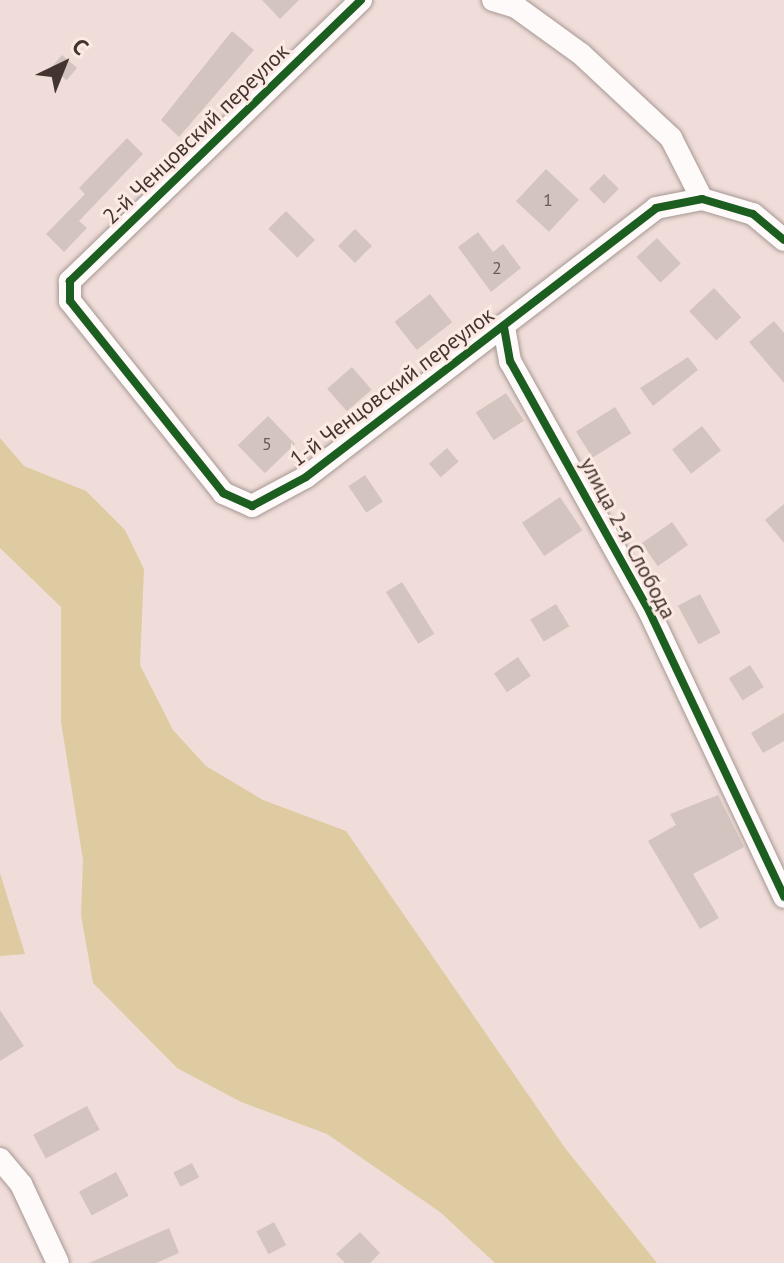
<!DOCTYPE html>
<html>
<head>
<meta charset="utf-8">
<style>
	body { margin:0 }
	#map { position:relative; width:784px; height:1263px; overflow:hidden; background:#f0ddd9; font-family:"PT Sans",sans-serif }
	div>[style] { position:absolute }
	.green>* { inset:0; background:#dfcba1 }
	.building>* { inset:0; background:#d4c4bf; transform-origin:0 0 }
	.roads { filter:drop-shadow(0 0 2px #a69793) drop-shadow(0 0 2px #a69793) }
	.minor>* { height:22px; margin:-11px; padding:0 11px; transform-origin:11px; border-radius:11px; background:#fdfaf9 }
	.cycleway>* { height:8px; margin:-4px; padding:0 4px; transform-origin:4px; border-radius:4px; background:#1b5e20 }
	span { translate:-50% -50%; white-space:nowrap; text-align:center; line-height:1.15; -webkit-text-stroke:6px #fbe9e4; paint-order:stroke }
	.number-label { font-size:18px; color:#6b5b56 }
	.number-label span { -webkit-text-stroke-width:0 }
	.street-label { font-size:22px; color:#44342f }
	.north { position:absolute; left:24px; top:24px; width:80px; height:80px; -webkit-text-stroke:6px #fbe9e4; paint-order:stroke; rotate:43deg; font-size:22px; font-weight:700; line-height:32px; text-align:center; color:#44342f }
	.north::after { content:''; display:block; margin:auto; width:28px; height:36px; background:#44342f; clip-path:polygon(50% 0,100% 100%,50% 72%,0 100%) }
</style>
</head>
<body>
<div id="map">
	<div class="green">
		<div style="clip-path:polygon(0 438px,24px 466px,86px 491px,125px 530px,144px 569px,140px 665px,173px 730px,206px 766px,263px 800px,346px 831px,565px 1148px,657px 1263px,495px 1263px,440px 1212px,327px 1134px,241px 1102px,177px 1068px,93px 983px,81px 915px,83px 860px,61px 722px,61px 607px,0 548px)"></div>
		<div style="clip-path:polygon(0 873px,25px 954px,0 956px)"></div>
	</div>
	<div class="building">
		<div style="clip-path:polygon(262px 0,299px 0,280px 19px)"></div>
		<div style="clip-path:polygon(232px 31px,254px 50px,179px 137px,161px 120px)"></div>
		<div style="left:62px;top:55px;width:20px;height:16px;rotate:41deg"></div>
		<div style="clip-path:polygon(127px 138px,143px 154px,79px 221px,87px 228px,64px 252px,46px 234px,85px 194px,79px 188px)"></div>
		<div style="left:546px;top:169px;width:45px;height:44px;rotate:43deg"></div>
		<div style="left:604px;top:174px;width:21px;height:21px;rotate:45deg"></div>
		<div style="left:286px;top:211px;width:41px;height:25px;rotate:45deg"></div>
		<div style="left:355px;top:229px;width:24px;height:24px;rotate:45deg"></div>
		<div style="clip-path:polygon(478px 232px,493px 252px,503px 244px,521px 268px,491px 292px,458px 247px)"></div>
		<div style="left:657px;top:238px;width:35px;height:28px;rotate:47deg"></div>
		<div style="left:714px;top:288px;width:40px;height:34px;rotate:47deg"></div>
		<div style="left:430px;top:294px;width:36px;height:45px;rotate:52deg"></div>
		<div style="clip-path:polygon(774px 321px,784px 333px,784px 383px,749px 342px)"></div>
		<div style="clip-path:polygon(688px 357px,698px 370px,653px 406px,640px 388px)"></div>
		<div style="left:352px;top:367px;width:30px;height:33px;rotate:49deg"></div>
		<div style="left:506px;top:393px;width:33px;height:36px;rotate:57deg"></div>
		<div style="left:615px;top:407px;width:31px;height:46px;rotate:58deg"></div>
		<div style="left:268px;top:416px;width:39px;height:42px;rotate:46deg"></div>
		<div style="left:702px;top:426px;width:31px;height:38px;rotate:52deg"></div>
		<div style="left:447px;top:448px;width:18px;height:24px;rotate:49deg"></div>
		<div style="left:365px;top:475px;width:32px;height:20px;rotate:56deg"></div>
		<div style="left:560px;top:497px;width:40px;height:46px;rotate:56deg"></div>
		<div style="clip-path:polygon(784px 504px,784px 543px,765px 520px)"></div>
		<div style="left:672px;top:522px;width:28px;height:37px;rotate:55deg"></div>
		<div style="left:402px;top:582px;width:61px;height:19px;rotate:58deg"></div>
		<div style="left:700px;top:594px;width:44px;height:25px;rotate:62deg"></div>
		<div style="left:556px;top:604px;width:26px;height:30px;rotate:59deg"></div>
		<div style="left:518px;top:657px;width:23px;height:29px;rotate:56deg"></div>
		<div style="left:750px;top:665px;width:26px;height:25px;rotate:58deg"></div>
		<div style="clip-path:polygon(784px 713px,784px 741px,763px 753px,751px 733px)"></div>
		<div style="clip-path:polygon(718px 795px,744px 847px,693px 874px,719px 918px,700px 929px,648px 841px,676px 825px,670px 814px)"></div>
		<div style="clip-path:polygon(0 1010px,24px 1046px,0 1061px)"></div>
		<div style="left:87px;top:1106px;width:27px;height:61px;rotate:62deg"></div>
		<div style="left:192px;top:1163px;width:16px;height:21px;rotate:63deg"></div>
		<div style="left:116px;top:1172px;width:27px;height:42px;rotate:62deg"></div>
		<div style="left:274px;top:1222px;width:26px;height:20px;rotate:62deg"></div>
		<div style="clip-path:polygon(169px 1228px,179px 1253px,156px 1263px,89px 1263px)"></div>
		<div style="clip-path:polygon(360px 1232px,380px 1253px,370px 1263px,345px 1263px,336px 1254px)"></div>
	</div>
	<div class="roads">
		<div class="minor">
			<div style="left:361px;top:0;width:405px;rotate:136deg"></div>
			<div style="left:70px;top:281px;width:20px;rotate:90deg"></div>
			<div style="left:70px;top:301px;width:246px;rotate:51.4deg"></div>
			<div style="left:223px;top:493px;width:32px;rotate:24deg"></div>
			<div style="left:252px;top:506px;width:61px;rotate:-28.2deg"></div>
			<div style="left:306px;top:477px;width:441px;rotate:-37.5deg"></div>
			<div style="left:656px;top:208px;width:47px;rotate:-11.1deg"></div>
			<div style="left:702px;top:199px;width:53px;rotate:16.4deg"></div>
			<div style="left:753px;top:214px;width:40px;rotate:40deg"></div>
			<div style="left:493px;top:0;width:24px;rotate:17deg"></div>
			<div style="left:516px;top:7px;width:80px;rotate:35.9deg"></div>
			<div style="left:581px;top:54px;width:123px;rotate:43deg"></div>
			<div style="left:671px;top:138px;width:68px;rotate:63.1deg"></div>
			<div style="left:504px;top:327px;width:35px;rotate:80deg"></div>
			<div style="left:510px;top:361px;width:288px;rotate:60.9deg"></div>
			<div style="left:650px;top:613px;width:314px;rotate:64.7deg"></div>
			<div style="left:0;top:1159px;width:33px;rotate:50deg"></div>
			<div style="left:21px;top:1184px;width:87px;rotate:64.9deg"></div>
		</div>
	</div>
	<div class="cycleway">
		<div style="left:361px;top:0;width:405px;rotate:136deg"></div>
		<div style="left:70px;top:281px;width:20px;rotate:90deg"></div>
		<div style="left:70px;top:301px;width:246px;rotate:51.4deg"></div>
		<div style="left:223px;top:493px;width:32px;rotate:24deg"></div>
		<div style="left:252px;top:506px;width:61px;rotate:-28.2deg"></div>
		<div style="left:306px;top:477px;width:441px;rotate:-37.5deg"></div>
		<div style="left:656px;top:208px;width:47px;rotate:-11.1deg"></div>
		<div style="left:702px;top:199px;width:53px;rotate:16.4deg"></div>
		<div style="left:753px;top:214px;width:40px;rotate:40deg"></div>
		<div style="left:504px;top:327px;width:35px;rotate:80deg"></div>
		<div style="left:510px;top:361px;width:288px;rotate:60.9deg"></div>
		<div style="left:650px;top:613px;width:314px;rotate:64.7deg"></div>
	</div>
	<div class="number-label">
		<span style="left:548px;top:200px">1</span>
		<span style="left:497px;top:268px">2</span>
		<span style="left:267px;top:444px">5</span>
	</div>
	<div class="street-label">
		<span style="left:196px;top:134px;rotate:-44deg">2-й Ченцовский переулок</span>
		<span style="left:392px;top:387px;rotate:-37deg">1-й Ченцовский переулок</span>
		<span style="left:628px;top:538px;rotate:62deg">улица 2-я Слобода</span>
	</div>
	<div class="north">С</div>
</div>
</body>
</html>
